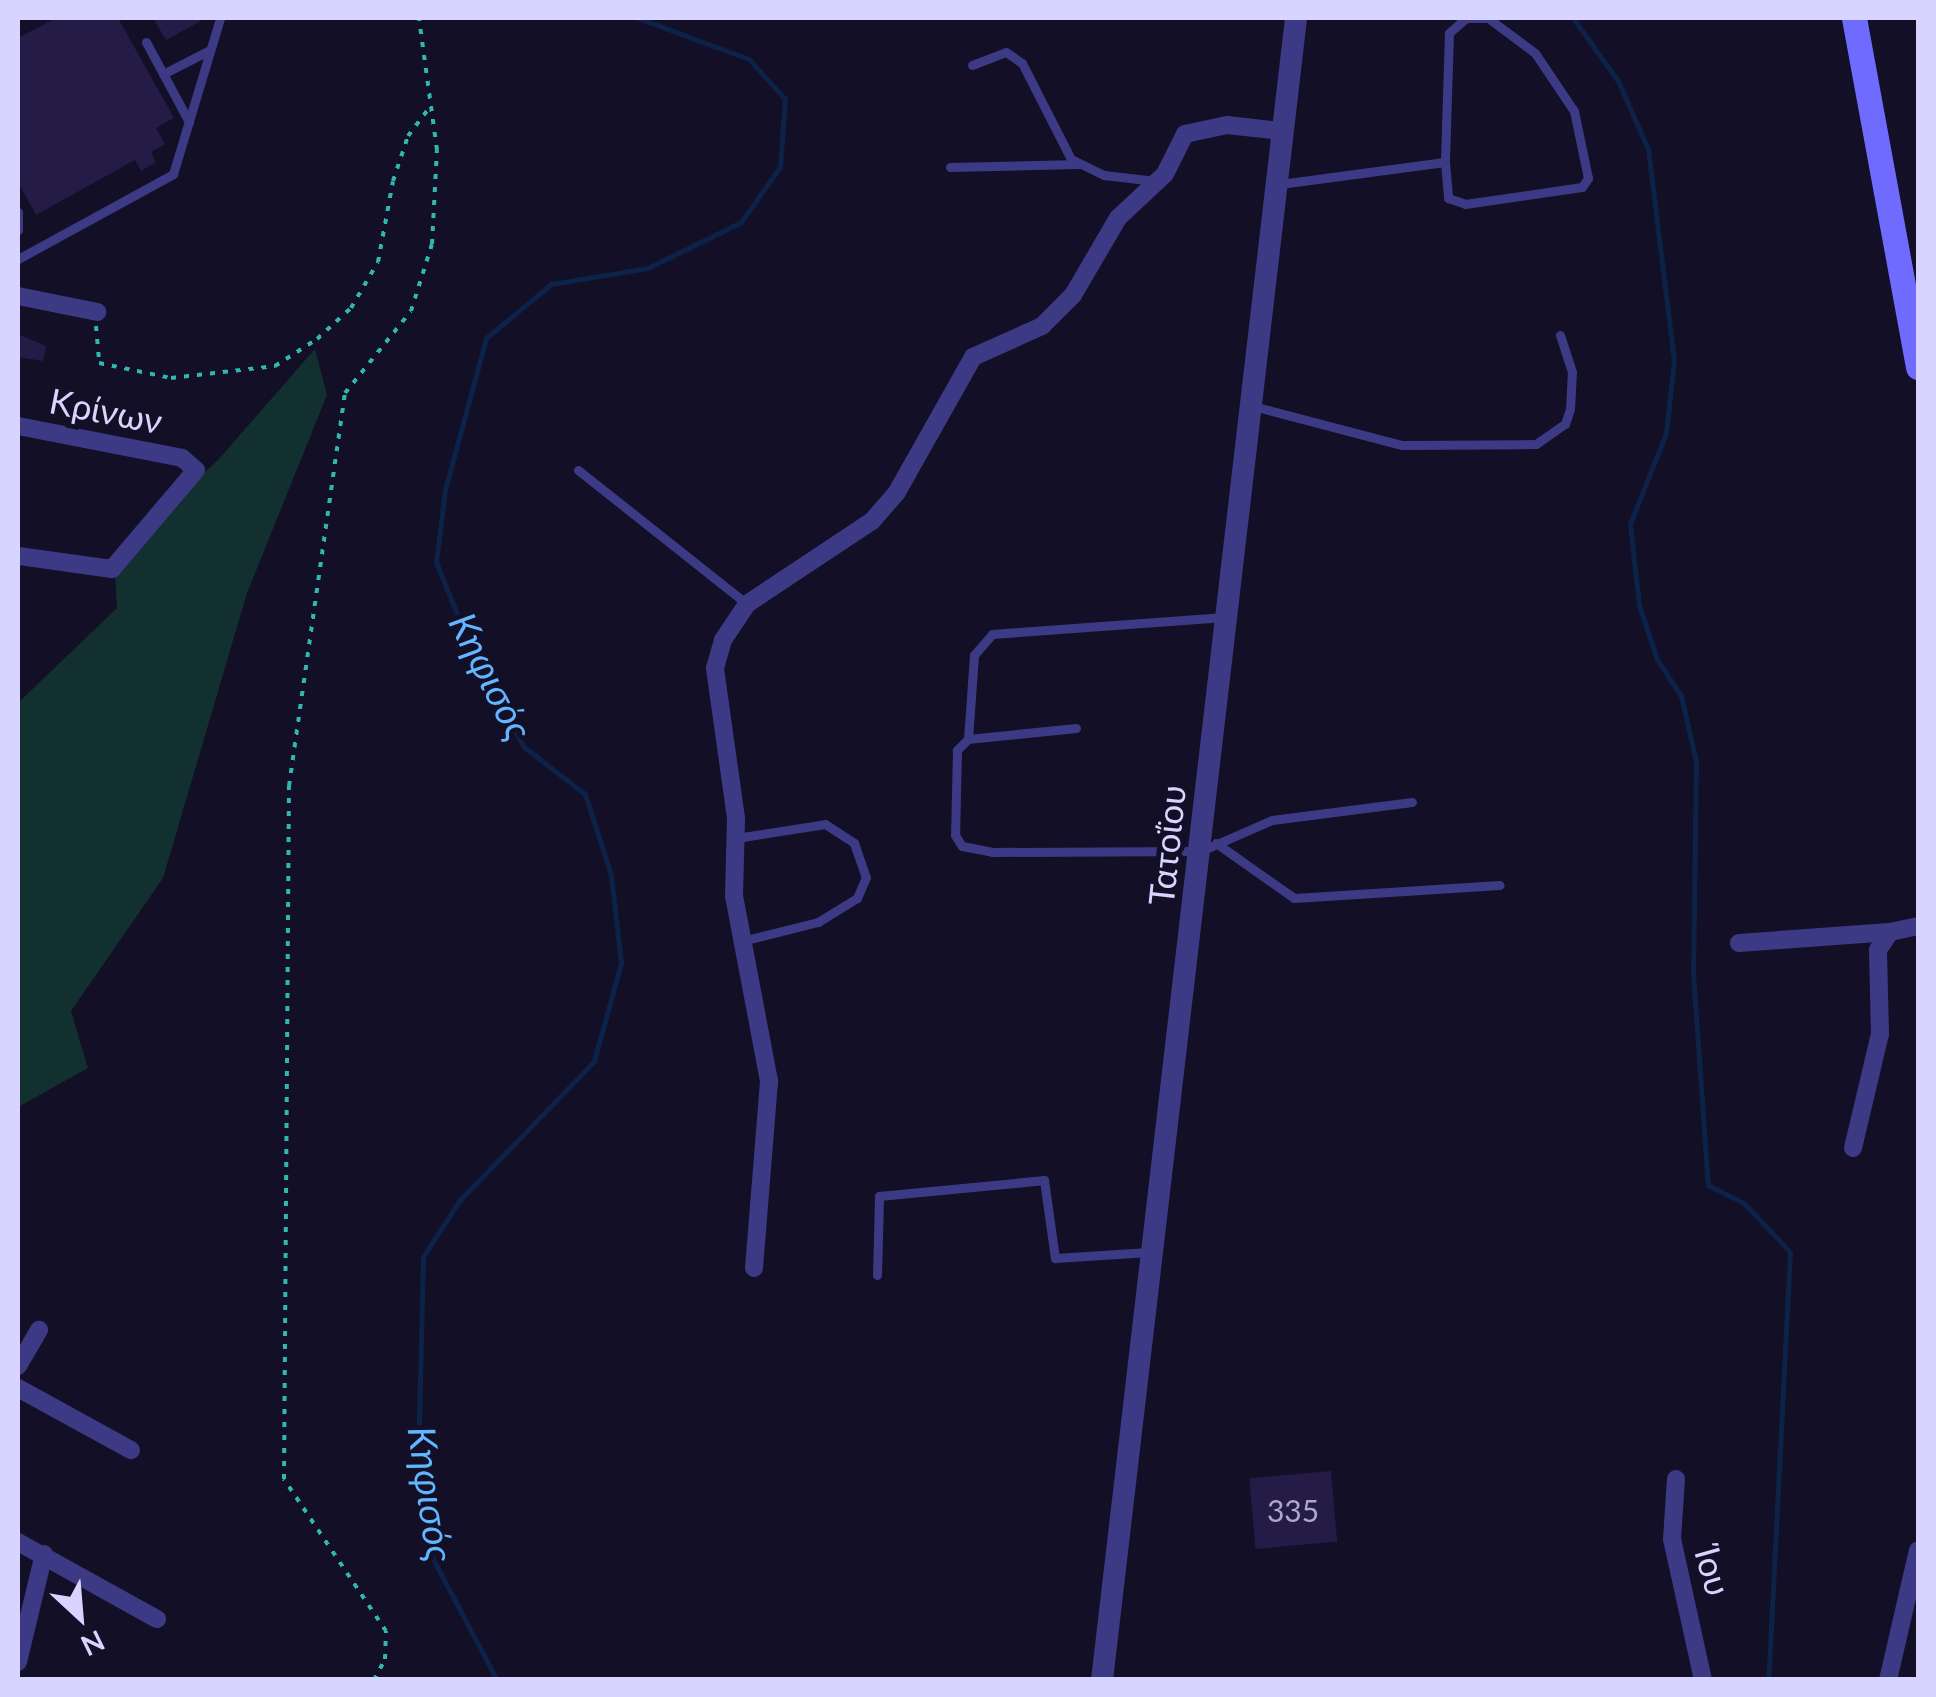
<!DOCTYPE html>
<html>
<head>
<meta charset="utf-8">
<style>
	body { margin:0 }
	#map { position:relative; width:1936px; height:1697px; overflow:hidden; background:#130f26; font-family:Lato,sans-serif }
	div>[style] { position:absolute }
	.green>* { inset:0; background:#12302f }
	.stream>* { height:5px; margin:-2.5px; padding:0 2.5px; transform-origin:2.5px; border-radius:2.5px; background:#0c2248 }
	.building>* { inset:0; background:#241b47; transform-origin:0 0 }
	.path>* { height:4px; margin-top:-2px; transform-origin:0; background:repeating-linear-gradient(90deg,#2fb8b0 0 5px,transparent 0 13px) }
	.service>* { height:9px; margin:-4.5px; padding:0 4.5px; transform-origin:4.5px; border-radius:4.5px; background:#3d3a85 }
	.minor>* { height:18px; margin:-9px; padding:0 9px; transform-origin:9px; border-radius:9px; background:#3d3a85 }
	.tertiary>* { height:22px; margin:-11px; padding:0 11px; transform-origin:11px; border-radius:11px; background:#3d3a85 }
	.secondary>* { height:25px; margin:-12.5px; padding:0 12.5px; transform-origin:12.5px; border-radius:12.5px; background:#6f6bff }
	span { translate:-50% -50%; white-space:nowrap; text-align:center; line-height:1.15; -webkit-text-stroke:10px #130f26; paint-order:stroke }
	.number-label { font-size:30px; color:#aca6d1 }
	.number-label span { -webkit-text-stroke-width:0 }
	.street-label { font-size:35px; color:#d9d4ff }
	.water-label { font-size:38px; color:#62b6ff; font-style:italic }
	.frame { position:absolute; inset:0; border:20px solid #d9d4ff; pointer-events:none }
	.north { position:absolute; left:30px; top:1567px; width:100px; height:100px; -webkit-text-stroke:8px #130f26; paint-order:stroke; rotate:154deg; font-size:28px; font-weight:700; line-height:40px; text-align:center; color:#d9d4ff }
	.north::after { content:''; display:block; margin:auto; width:35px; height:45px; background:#d9d4ff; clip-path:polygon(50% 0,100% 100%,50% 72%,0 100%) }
</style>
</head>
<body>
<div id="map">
	<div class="green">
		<div style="clip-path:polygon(315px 349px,327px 395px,247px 593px,163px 878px,71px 1011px,88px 1068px,18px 1107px,18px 703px,117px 608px,114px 557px,218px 460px)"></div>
	</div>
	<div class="stream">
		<div style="left:1573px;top:18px;width:77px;rotate:54.5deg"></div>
		<div style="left:1618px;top:81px;width:74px;rotate:66.2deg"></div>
		<div style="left:1648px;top:149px;width:213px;rotate:83deg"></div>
		<div style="left:1674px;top:360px;width:73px;rotate:96.3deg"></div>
		<div style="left:1666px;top:433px;width:98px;rotate:111.6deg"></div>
		<div style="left:1630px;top:524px;width:81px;rotate:83.7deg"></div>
		<div style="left:1639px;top:605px;width:57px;rotate:71.6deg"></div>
		<div style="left:1657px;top:659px;width:44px;rotate:57deg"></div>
		<div style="left:1681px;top:696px;width:67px;rotate:77deg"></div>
		<div style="left:1696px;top:761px;width:212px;rotate:90.8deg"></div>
		<div style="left:1693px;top:973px;width:213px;rotate:86deg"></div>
		<div style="left:1708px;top:1185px;width:40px;rotate:26.6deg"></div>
		<div style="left:1744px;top:1203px;width:67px;rotate:46.8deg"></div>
		<div style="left:1790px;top:1252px;width:429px;rotate:92.9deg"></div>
		<div style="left:497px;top:1680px;width:137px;rotate:-117.9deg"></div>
		<div style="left:433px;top:1559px;width:98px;rotate:-98.8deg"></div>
		<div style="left:418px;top:1462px;width:205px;rotate:-88.6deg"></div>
		<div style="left:423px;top:1257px;width:67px;rotate:-57.3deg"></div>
		<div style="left:459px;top:1201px;width:194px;rotate:-46deg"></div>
		<div style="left:594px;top:1061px;width:102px;rotate:-74.6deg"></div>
		<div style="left:621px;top:963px;width:89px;rotate:-96.5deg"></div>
		<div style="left:611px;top:875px;width:85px;rotate:-107.8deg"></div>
		<div style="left:585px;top:794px;width:77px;rotate:-142.4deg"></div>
		<div style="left:524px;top:747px;width:96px;rotate:-119.2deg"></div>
		<div style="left:477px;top:663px;width:109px;rotate:-112.1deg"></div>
		<div style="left:436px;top:562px;width:73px;rotate:-82.9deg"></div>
		<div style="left:445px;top:490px;width:157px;rotate:-74.9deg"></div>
		<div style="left:486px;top:338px;width:85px;rotate:-39.7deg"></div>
		<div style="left:551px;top:284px;width:98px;rotate:-9.4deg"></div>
		<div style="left:648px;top:268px;width:104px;rotate:-26.3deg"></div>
		<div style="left:741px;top:222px;width:67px;rotate:-54.7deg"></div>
		<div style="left:780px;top:167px;width:68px;rotate:-85.8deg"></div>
		<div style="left:785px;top:99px;width:54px;rotate:-132deg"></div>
		<div style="left:749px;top:59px;width:118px;rotate:-159.7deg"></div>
	</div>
	<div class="building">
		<div style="clip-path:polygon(56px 18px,118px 18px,174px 118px,156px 128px,165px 144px,151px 152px,156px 162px,141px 171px,135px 160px,36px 215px,18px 182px,18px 38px)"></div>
		<div style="clip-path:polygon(153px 18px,199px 18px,201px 21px,166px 40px)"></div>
		<div style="clip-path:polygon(18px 334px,46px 346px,43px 361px,18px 357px)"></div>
		<div style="left:1331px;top:1471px;width:71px;height:82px;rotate:85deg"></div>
	</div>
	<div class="path">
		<div style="left:96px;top:326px;width:37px;rotate:85deg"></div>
		<div style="left:99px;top:363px;width:74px;rotate:11.8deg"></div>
		<div style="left:171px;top:378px;width:105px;rotate:-6.6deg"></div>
		<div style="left:275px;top:366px;width:50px;rotate:-32.7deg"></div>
		<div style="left:317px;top:339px;width:46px;rotate:-42.4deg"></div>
		<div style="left:351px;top:308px;width:53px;rotate:-59.6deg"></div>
		<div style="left:378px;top:262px;width:82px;rotate:-79.5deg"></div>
		<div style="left:393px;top:181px;width:47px;rotate:-71.6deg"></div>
		<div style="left:408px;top:136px;width:35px;rotate:-53deg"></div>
		<div style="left:374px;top:1680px;width:24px;rotate:-62deg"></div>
		<div style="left:385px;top:1659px;width:28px;rotate:-88deg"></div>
		<div style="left:386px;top:1631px;width:183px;rotate:-123.9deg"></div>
		<div style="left:284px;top:1479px;width:693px;rotate:-89.59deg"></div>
		<div style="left:289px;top:786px;width:397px;rotate:-81.9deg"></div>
		<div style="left:345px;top:393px;width:105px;rotate:-51.2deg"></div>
		<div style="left:411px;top:311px;width:70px;rotate:-72.6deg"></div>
		<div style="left:432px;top:244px;width:94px;rotate:-87deg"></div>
		<div style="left:437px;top:150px;width:133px;rotate:-97.8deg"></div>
	</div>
	<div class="service">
		<div style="left:146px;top:42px;width:91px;rotate:61.7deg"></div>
		<div style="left:972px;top:65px;width:36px;rotate:-21deg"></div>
		<div style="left:1006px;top:52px;width:19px;rotate:35deg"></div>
		<div style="left:1022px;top:63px;width:108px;rotate:63deg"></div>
		<div style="left:1071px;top:159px;width:37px;rotate:26deg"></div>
		<div style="left:1104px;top:175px;width:52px;rotate:6.6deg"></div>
		<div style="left:163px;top:74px;width:53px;rotate:-27.1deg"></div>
		<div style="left:950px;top:167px;width:128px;rotate:-1.3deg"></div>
		<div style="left:1280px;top:184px;width:166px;rotate:-7.6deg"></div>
		<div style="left:1445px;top:162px;width:36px;rotate:85deg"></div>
		<div style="left:1448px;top:198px;width:18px;rotate:19deg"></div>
		<div style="left:1465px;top:204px;width:118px;rotate:-8.3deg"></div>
		<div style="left:1582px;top:187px;width:11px;rotate:-56deg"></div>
		<div style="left:1588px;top:178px;width:68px;rotate:-101.8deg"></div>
		<div style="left:1574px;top:111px;width:70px;rotate:-123.9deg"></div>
		<div style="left:1535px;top:53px;width:59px;rotate:-143.3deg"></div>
		<div style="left:1488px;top:18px;width:22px;rotate:180deg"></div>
		<div style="left:1466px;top:18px;width:23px;rotate:139deg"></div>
		<div style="left:1449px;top:33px;width:129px;rotate:91.8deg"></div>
		<div style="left:18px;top:212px;width:18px;rotate:90deg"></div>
		<div style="left:18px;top:259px;width:177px;rotate:-28.7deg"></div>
		<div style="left:173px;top:174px;width:163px;rotate:-73.2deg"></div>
		<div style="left:1253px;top:406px;width:154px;rotate:14.7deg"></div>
		<div style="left:1402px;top:445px;width:134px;rotate:-0.4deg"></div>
		<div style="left:1536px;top:444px;width:35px;rotate:-35deg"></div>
		<div style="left:1565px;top:424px;width:16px;rotate:-72deg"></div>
		<div style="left:1570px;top:409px;width:37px;rotate:-87deg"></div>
		<div style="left:1572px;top:372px;width:39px;rotate:-108deg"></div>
		<div style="left:578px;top:470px;width:216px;rotate:38.4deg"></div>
		<div style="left:1076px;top:728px;width:109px;rotate:174.2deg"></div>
		<div style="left:968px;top:739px;width:16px;rotate:135deg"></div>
		<div style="left:957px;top:750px;width:85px;rotate:91.3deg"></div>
		<div style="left:955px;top:835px;width:13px;rotate:58deg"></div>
		<div style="left:962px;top:846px;width:31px;rotate:11deg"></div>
		<div style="left:992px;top:852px;width:209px;rotate:-0.3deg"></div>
		<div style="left:1201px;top:851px;width:77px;rotate:-23.6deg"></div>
		<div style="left:1272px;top:820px;width:141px;rotate:-7.3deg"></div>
		<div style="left:968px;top:739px;width:84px;rotate:-85.9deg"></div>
		<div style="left:974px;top:655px;width:28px;rotate:-49deg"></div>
		<div style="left:992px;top:634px;width:233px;rotate:-4.2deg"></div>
		<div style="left:736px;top:838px;width:90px;rotate:-8.9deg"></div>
		<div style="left:825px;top:824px;width:35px;rotate:33deg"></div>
		<div style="left:854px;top:843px;width:36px;rotate:71deg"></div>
		<div style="left:866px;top:877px;width:23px;rotate:113deg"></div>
		<div style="left:857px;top:898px;width:46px;rotate:148.4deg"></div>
		<div style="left:818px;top:922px;width:78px;rotate:166deg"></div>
		<div style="left:1216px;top:843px;width:95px;rotate:35.2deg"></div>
		<div style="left:1294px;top:898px;width:206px;rotate:-3.6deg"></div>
		<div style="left:877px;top:1275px;width:79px;rotate:-88.5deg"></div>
		<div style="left:879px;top:1196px;width:166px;rotate:-5.5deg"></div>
		<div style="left:1044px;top:1180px;width:79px;rotate:82deg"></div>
		<div style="left:1055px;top:1258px;width:94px;rotate:-3.7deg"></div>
	</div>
	<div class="minor">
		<div style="left:18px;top:296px;width:81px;rotate:11.4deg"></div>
		<div style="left:18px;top:426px;width:167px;rotate:11deg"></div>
		<div style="left:182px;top:458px;width:18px;rotate:41deg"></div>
		<div style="left:196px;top:470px;width:130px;rotate:130.3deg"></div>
		<div style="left:112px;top:569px;width:95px;rotate:-172.1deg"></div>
		<div style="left:1739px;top:943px;width:151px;rotate:-4.2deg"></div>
		<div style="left:1853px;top:1148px;width:117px;rotate:-76.7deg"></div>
		<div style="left:1880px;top:1034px;width:84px;rotate:-91.4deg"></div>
		<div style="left:1878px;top:950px;width:22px;rotate:-56deg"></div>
		<div style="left:1890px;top:932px;width:29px;rotate:-12deg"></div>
		<div style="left:754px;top:1268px;width:188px;rotate:-85.4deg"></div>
		<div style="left:769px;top:1081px;width:188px;rotate:-100.7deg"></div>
		<div style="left:734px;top:896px;width:78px;rotate:-88.5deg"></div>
		<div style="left:736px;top:818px;width:151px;rotate:-98deg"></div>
		<div style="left:715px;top:668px;width:29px;rotate:-74deg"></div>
		<div style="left:723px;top:640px;width:43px;rotate:-56.3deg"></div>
		<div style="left:747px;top:604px;width:150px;rotate:-33.6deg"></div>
		<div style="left:872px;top:521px;width:38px;rotate:-49deg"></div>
		<div style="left:897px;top:492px;width:155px;rotate:-60.6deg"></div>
		<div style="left:973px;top:357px;width:76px;rotate:-24.2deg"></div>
		<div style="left:1042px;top:326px;width:44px;rotate:-45deg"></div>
		<div style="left:1073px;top:295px;width:89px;rotate:-59.7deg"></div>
		<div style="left:1118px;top:218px;width:64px;rotate:-43.1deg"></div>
		<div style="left:1165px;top:174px;width:45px;rotate:-63.4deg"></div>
		<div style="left:1185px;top:134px;width:43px;rotate:-12.1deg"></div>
		<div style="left:1227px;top:125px;width:54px;rotate:6.3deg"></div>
		<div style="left:18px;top:1366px;width:42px;rotate:-59.7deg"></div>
		<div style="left:18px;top:1388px;width:129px;rotate:28.8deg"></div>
		<div style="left:1676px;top:1479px;width:60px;rotate:93.8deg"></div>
		<div style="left:1672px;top:1539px;width:144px;rotate:77.6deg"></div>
		<div style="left:18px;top:1542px;width:159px;rotate:29deg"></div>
		<div style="left:18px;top:1662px;width:111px;rotate:-76.5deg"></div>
		<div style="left:1888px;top:1680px;width:133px;rotate:-77deg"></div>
	</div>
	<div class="tertiary">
		<div style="left:1102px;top:1680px;width:1673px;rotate:-83.34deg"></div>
	</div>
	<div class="secondary">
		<div style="left:1854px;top:18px;width:355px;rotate:79.6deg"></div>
	</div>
	<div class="number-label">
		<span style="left:1293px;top:1510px">335</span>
	</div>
	<div class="street-label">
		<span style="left:106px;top:410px;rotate:11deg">Κρίνων</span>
		<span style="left:1166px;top:845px;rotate:-84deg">Τατοΐου</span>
		<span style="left:1714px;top:1571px;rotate:74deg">Ίου</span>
	</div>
	<div class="water-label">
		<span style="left:491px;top:676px;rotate:63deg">Κηφισός</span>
		<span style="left:431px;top:1494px;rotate:82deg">Κηφισός</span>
	</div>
	<div class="frame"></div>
	<div class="north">N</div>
</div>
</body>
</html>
